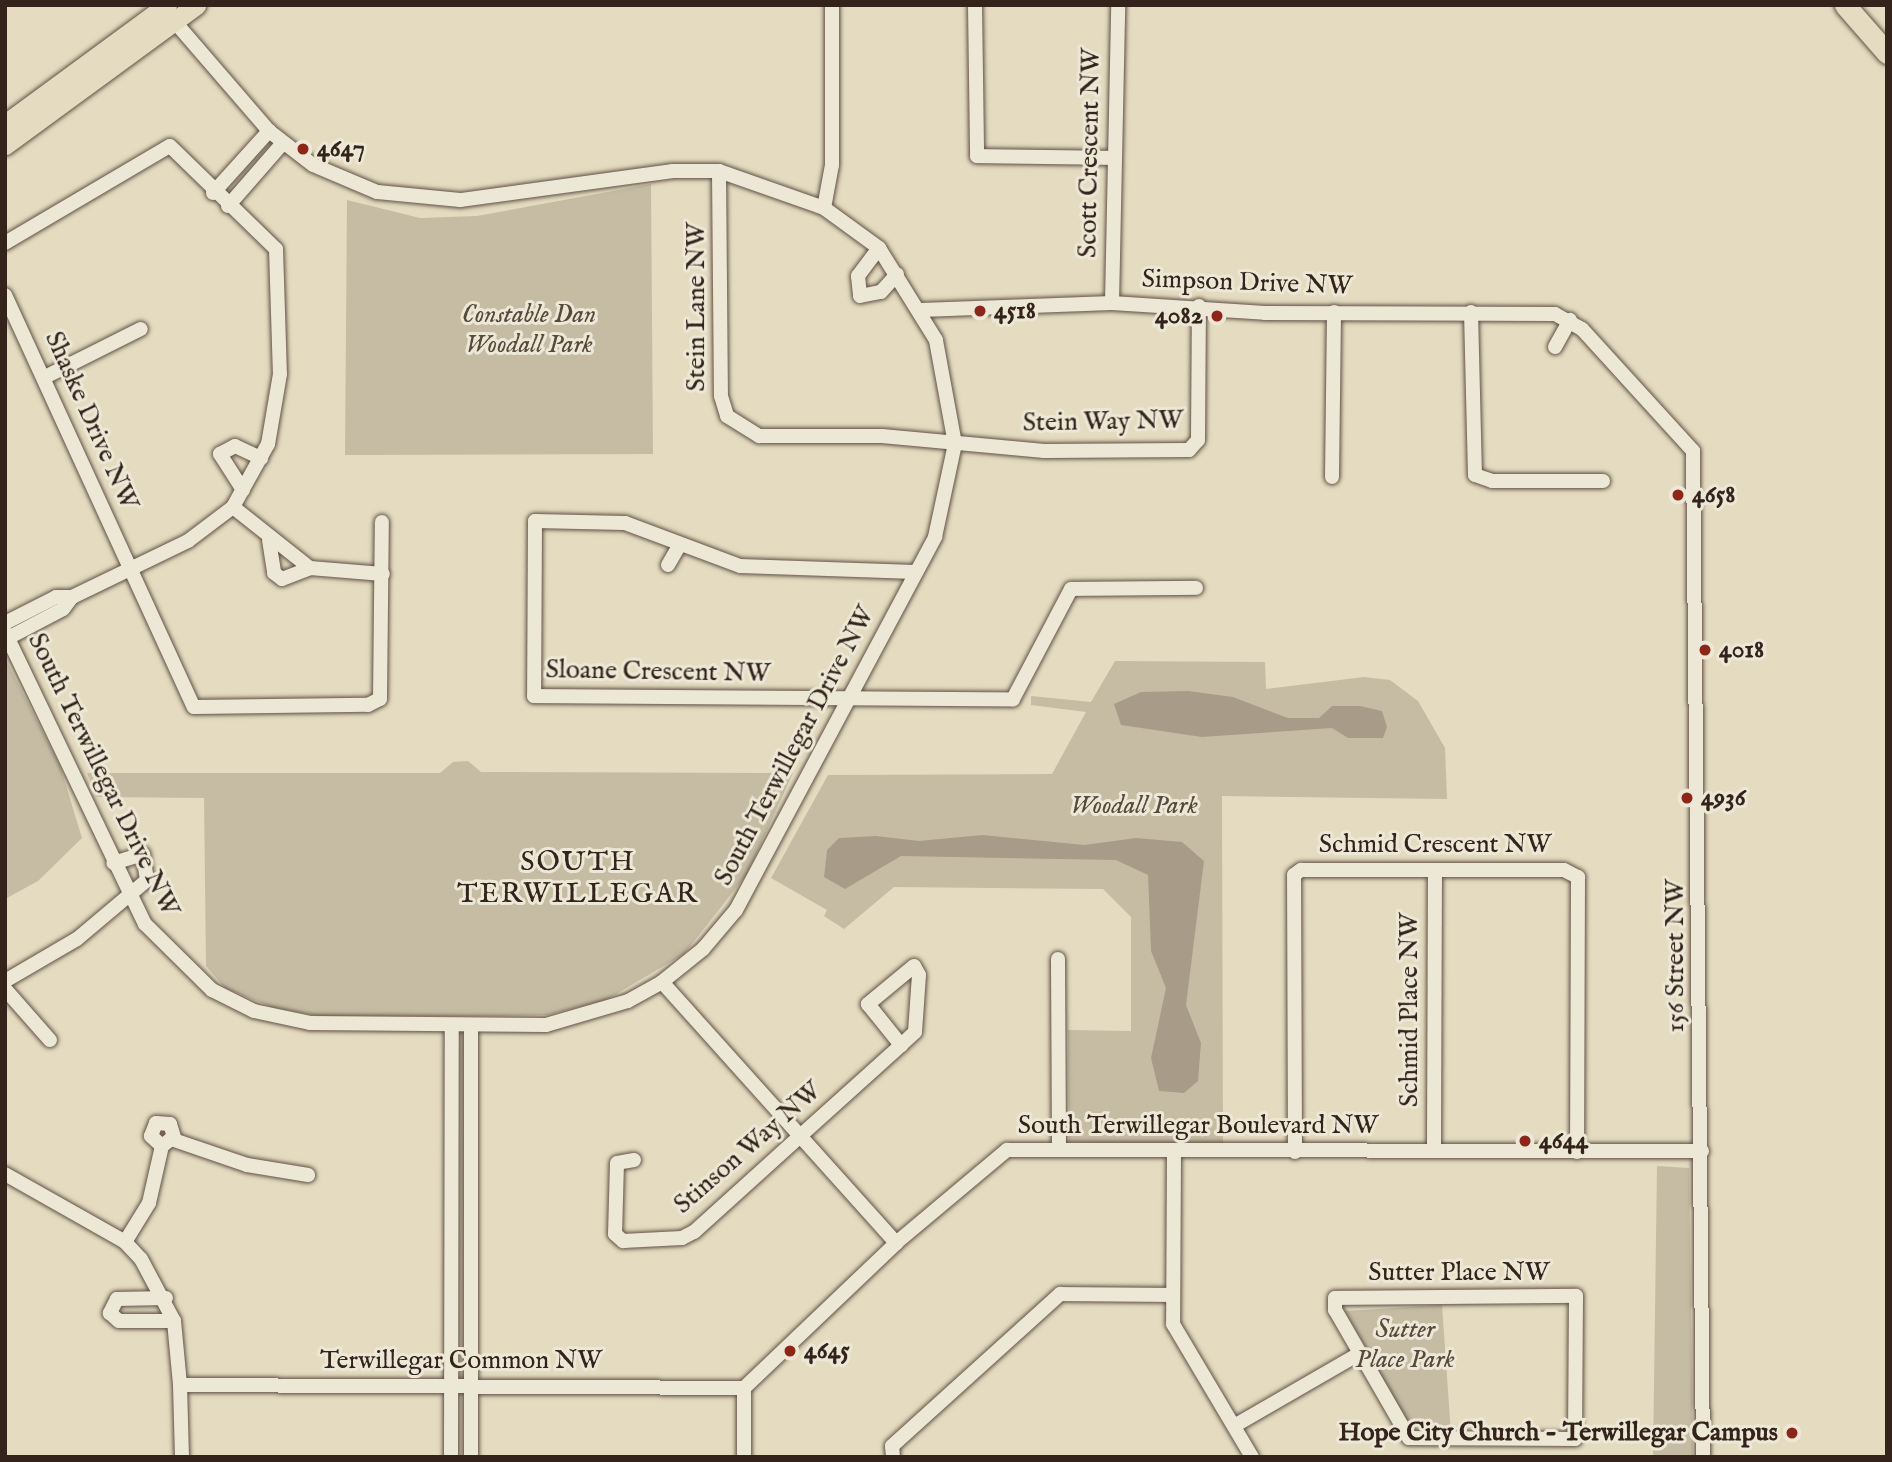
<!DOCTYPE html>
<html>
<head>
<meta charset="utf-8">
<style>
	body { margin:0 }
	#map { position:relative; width:1892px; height:1462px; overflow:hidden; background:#e4dbc0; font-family:"IM FELL English",serif }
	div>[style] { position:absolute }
	.green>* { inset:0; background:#c6bca4 }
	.water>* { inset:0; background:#a89c88 }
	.roads { filter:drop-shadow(0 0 2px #605144) drop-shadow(0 0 2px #605144) }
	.minor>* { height:14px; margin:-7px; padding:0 7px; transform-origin:7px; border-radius:7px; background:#ede8d6 }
	.major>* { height:19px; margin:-9.5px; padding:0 9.5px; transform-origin:9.5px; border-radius:9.5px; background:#e4dbc0 }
	.highway>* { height:21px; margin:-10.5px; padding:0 10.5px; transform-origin:10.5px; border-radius:10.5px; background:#e4dbc0 }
	.dots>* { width:19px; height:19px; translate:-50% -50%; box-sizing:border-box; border:4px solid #ede8d6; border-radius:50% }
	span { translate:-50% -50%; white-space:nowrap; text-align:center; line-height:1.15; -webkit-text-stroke:6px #ede8d6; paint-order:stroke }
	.poi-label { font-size:26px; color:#34231b; font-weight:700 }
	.left { translate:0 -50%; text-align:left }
	.right { translate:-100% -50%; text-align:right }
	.street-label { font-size:26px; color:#34231b }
	.park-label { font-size:26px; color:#58493d; font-style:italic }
	.neighbourhood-label { font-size:28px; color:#34231b; letter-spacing:2px }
	.frame { position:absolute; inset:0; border:7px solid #34231b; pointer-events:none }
</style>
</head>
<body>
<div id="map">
	<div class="green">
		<div style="clip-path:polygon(651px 184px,653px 454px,345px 455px,347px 200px,420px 218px,477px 216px)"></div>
		<div style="clip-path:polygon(5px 658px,60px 766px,82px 838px,38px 881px,5px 899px)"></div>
		<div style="clip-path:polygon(1115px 661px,1265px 662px,1266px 689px,1364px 677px,1390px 680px,1418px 701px,1445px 748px,1447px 799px,1222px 796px,1223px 1143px,1069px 1142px,1068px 1030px,1131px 1031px,1131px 917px,1103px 889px,894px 887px,844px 929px,824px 916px,827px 910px,771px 878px,828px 775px,1052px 774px,1086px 712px,1031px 705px,1031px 696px,1091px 702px)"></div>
		<div style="clip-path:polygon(468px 761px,481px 772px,793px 773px,747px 874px,684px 954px,606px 1000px,547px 1015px,493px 1016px,320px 1016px,274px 1008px,225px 988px,206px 966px,204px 798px,97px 797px,87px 773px,440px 773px,453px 762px)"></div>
		<div style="clip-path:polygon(1657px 1166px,1689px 1168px,1693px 1457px,1653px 1457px)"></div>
		<div style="clip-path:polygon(1442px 1305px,1451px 1434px,1414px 1434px,1345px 1311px)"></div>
	</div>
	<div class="water">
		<div style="clip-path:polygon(1188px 691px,1233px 697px,1288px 718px,1319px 718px,1332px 706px,1360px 706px,1382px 711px,1387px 727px,1383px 738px,1348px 738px,1332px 728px,1202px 737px,1121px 725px,1114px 704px,1141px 692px)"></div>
		<div style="clip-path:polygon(876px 836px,919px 841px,982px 835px,1084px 845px,1136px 838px,1182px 842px,1204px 861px,1186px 1005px,1201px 1043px,1198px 1081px,1184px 1093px,1159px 1091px,1151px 1058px,1166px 988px,1151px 951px,1148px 875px,1116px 860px,901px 856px,845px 889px,824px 877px,827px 850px,839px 838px)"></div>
	</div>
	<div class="roads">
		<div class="minor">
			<div style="left:975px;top:5px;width:151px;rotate:89.2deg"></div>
			<div style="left:977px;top:156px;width:136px;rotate:0.8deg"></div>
			<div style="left:719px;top:171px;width:225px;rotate:89.5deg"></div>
			<div style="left:721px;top:396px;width:21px;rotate:73deg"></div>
			<div style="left:727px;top:416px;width:38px;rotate:32deg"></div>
			<div style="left:759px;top:436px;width:123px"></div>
			<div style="left:882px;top:436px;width:163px;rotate:5.3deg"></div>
			<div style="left:1044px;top:451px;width:145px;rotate:-0.4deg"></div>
			<div style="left:1189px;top:450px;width:13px;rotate:-48deg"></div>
			<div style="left:1198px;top:440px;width:134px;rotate:-89.6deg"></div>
			<div style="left:213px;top:193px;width:84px;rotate:-47.9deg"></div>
			<div style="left:228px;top:206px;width:84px;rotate:-48.9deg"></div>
			<div style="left:824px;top:208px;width:44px;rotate:-79.5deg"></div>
			<div style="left:832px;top:165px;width:160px;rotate:-90deg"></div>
			<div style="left:5px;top:243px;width:191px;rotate:-30.5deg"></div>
			<div style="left:170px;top:146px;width:148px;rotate:44.2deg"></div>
			<div style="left:276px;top:249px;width:125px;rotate:88.2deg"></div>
			<div style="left:280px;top:374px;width:71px;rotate:99.7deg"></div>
			<div style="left:268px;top:444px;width:72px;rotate:119.1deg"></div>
			<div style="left:233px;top:507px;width:56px;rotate:142.9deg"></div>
			<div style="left:188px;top:541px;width:129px;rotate:154.2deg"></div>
			<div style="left:72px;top:597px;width:15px;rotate:127deg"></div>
			<div style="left:63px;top:609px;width:62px;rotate:152.2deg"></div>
			<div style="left:879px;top:248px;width:35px;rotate:127deg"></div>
			<div style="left:858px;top:276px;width:20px;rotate:84deg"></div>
			<div style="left:860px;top:296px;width:21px;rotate:-11deg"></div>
			<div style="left:881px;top:292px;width:24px;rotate:-48deg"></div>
			<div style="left:5px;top:295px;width:453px;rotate:65.4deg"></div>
			<div style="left:194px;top:707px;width:174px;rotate:-0.7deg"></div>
			<div style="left:368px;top:705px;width:13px;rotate:-27deg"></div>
			<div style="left:380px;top:699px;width:177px;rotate:-89.4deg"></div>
			<div style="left:1112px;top:303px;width:298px;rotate:-88.8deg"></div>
			<div style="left:921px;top:310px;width:191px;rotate:-2.1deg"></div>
			<div style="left:1112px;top:303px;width:153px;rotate:3.7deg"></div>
			<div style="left:1265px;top:313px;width:290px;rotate:0.2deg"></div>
			<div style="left:1555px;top:314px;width:31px;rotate:29deg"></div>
			<div style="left:1582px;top:329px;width:165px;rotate:47.7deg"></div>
			<div style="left:1693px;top:451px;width:1006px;rotate:89.43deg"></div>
			<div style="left:1471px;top:312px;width:163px;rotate:88.6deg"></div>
			<div style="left:1475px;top:475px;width:18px;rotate:19deg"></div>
			<div style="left:1492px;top:481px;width:111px"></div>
			<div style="left:1555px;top:347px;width:31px;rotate:-61deg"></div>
			<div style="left:45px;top:377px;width:107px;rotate:-26.6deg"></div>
			<div style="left:1332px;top:477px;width:165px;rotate:-89.3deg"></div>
			<div style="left:243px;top:490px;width:43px;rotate:-122.6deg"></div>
			<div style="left:220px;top:454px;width:17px;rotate:-28deg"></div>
			<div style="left:235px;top:446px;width:29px;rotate:25deg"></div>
			<div style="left:233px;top:507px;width:98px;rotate:38.4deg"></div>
			<div style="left:310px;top:568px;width:73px;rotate:4.7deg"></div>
			<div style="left:269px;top:540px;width:33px;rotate:81deg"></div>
			<div style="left:274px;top:573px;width:10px;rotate:37deg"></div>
			<div style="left:282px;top:579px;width:30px;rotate:-21deg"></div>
			<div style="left:668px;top:565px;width:24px;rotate:-60deg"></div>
			<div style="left:915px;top:572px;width:175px;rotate:-178deg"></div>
			<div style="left:740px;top:566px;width:123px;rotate:-159.5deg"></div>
			<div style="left:625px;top:523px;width:90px;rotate:-178.7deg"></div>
			<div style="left:535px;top:521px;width:175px;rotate:90.3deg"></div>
			<div style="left:534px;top:696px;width:479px;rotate:0.4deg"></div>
			<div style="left:1013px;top:699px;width:124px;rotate:-62.2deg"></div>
			<div style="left:1071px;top:589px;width:125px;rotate:-0.5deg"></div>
			<div style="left:5px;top:623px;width:57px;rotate:-27deg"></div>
			<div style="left:56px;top:597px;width:16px"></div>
			<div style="left:5px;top:632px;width:324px;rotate:64.4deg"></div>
			<div style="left:145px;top:924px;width:94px;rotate:44.6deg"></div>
			<div style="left:212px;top:990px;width:47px;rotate:26.6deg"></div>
			<div style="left:254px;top:1011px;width:57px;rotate:12.1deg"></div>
			<div style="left:310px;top:1023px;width:236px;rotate:0.5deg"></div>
			<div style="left:546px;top:1025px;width:85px;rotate:-16.3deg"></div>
			<div style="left:628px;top:1001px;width:39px;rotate:-29deg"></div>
			<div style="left:662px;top:982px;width:53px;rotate:-38.8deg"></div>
			<div style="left:703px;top:949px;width:51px;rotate:-49.8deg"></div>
			<div style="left:736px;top:910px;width:423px;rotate:-61.9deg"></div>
			<div style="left:935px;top:537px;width:95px;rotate:-77.9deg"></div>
			<div style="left:955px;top:444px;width:106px;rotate:-100.4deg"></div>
			<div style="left:936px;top:340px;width:108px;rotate:-121.8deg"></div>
			<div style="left:879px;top:248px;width:68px;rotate:-144deg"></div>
			<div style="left:824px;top:208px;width:111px;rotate:-160.6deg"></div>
			<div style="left:719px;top:171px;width:46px;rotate:180deg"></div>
			<div style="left:673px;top:171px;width:215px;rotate:172.2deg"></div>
			<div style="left:460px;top:200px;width:83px;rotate:-174.5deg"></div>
			<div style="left:377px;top:192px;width:69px;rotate:-157.1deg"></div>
			<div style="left:313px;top:165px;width:56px;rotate:-142.3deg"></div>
			<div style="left:269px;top:131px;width:153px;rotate:-130.8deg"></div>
			<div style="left:1058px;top:959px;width:191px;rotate:89.7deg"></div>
			<div style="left:5px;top:981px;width:83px;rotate:-30.3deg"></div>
			<div style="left:77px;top:939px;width:92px;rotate:-40.1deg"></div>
			<div style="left:147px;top:880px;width:26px;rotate:-99deg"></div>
			<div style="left:143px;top:854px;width:31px;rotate:163deg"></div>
			<div style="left:662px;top:982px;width:351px;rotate:48.1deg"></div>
			<div style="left:5px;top:989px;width:68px;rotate:48.6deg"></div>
			<div style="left:162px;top:1146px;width:15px;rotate:-138deg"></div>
			<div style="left:151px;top:1136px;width:14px;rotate:-69deg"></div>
			<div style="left:156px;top:1123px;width:14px;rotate:4deg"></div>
			<div style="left:170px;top:1124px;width:14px;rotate:73deg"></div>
			<div style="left:1434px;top:1150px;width:279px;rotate:-89.8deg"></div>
			<div style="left:1174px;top:1151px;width:173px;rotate:90.3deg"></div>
			<div style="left:1173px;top:1324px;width:155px;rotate:59.3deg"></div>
			<div style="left:1295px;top:1152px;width:277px;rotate:-90.2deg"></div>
			<div style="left:1294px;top:875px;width:9px;rotate:-36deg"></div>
			<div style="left:1301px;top:870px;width:263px"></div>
			<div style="left:1564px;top:870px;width:16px;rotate:27deg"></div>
			<div style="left:1578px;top:877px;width:275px;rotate:90.2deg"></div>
			<div style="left:634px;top:1160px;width:17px;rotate:170deg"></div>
			<div style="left:617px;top:1163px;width:71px;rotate:91.6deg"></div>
			<div style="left:615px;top:1234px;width:11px;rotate:41deg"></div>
			<div style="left:623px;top:1241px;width:59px;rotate:-2.9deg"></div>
			<div style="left:682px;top:1238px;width:13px;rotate:-27deg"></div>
			<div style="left:694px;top:1232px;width:142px;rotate:-42.1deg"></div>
			<div style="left:799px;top:1137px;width:137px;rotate:-42deg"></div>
			<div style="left:901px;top:1045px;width:19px;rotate:-43deg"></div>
			<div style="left:915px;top:1032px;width:57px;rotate:-86deg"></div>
			<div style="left:919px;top:975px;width:10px;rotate:-119deg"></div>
			<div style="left:914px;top:966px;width:60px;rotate:140.4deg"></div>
			<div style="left:868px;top:1004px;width:53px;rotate:51.2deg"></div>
			<div style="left:5px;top:1174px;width:138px;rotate:29.5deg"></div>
			<div style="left:125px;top:1242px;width:23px;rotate:47deg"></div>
			<div style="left:141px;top:1259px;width:70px;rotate:62deg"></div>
			<div style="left:174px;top:1321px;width:64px;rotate:84.6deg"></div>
			<div style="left:125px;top:1242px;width:46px;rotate:-58.4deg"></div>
			<div style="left:149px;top:1203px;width:58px;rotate:-77.2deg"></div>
			<div style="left:162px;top:1146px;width:11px;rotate:-38deg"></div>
			<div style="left:171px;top:1139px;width:80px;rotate:18.9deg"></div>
			<div style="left:247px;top:1165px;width:62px;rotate:9.3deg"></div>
			<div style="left:1576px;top:1296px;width:143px;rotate:90.4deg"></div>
			<div style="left:1575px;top:1439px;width:166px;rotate:-179.7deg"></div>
			<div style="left:1409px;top:1438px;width:148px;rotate:-120deg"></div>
			<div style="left:1335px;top:1310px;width:12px;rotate:-90deg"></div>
			<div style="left:1335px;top:1298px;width:241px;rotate:-0.5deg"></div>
			<div style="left:166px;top:1298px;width:49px;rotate:178.8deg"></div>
			<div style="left:117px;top:1299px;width:16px;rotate:117deg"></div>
			<div style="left:110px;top:1313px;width:12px;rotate:42deg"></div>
			<div style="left:119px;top:1321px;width:55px"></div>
			<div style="left:744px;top:1388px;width:210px;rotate:-43.6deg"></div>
			<div style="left:896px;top:1243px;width:145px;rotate:-40deg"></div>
			<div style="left:1007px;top:1150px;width:695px;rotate:0.08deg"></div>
			<div style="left:1234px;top:1426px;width:142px;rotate:-30deg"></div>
			<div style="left:182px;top:1457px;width:72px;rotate:-91.6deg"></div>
			<div style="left:180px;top:1385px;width:564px;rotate:0.3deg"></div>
			<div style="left:451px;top:1457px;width:431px;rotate:-89.9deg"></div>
			<div style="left:471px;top:1457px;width:431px;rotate:-90deg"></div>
			<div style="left:744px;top:1457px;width:69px;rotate:-90deg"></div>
			<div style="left:893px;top:1457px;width:11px;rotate:-95deg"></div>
			<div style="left:892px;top:1446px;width:227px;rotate:-42.1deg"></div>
			<div style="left:1060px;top:1294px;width:110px;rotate:0.5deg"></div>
		</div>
		<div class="major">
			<div style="left:5px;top:124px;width:201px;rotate:-36.3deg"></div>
			<div style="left:5px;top:145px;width:237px;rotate:-36.2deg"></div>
		</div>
		<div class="highway">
			<div style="left:1845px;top:5px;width:64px;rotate:48.8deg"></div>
		</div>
	</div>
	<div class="dots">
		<div style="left:303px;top:149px;background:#8f2418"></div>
		<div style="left:980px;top:311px;background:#8f2418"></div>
		<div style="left:1217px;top:316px;background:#8f2418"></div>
		<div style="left:1678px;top:495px;background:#8f2418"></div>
		<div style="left:1705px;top:650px;background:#8f2418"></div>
		<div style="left:1687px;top:798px;background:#8f2418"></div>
		<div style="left:1525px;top:1141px;background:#8f2418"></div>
		<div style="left:790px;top:1351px;background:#8f2418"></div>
		<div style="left:1792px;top:1433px;background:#8f2418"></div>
	</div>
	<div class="poi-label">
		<span class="left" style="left:317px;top:149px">4647</span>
		<span class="left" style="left:994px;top:311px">4518</span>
		<span class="right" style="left:1203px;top:316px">4082</span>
		<span class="left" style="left:1692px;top:495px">4658</span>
		<span class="left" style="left:1719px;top:650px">4018</span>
		<span class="left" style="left:1701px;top:798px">4936</span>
		<span class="left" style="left:1539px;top:1141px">4644</span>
		<span class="left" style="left:804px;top:1351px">4645</span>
		<span class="right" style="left:1778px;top:1433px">Hope City Church - Terwillegar Campus</span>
	</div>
	<div class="street-label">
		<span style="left:1090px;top:153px;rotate:-89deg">Scott Crescent NW</span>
		<span style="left:1247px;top:283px;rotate:2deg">Simpson Drive NW</span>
		<span style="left:697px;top:307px;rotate:-90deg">Stein Lane NW</span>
		<span style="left:91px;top:421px;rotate:66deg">Shaske Drive NW</span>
		<span style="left:1103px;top:422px;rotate:-1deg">Stein Way NW</span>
		<span style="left:658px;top:672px;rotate:1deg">Sloane Crescent NW</span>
		<span style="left:795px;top:746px;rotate:-62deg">South Terwillegar Drive NW</span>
		<span style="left:103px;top:775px;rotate:64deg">South Terwillegar Drive NW</span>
		<span style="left:1435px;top:845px">Schmid Crescent NW</span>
		<span style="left:1676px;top:956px;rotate:-90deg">156 Street NW</span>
		<span style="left:1410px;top:1010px;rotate:-90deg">Schmid Place NW</span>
		<span style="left:1198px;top:1126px">South Terwillegar Boulevard NW</span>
		<span style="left:748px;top:1148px;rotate:-41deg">Stinson Way NW</span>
		<span style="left:1459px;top:1273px">Sutter Place NW</span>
		<span style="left:461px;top:1361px">Terwillegar Common NW</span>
	</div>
	<div class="park-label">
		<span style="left:529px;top:330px">Constable Dan<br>Woodall Park</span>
		<span style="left:1134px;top:806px">Woodall Park</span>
		<span style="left:1405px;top:1345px">Sutter<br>Place Park</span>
	</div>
	<div class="neighbourhood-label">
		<span style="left:578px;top:879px">SOUTH<br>TERWILLEGAR</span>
	</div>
	<div class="frame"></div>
</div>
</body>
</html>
